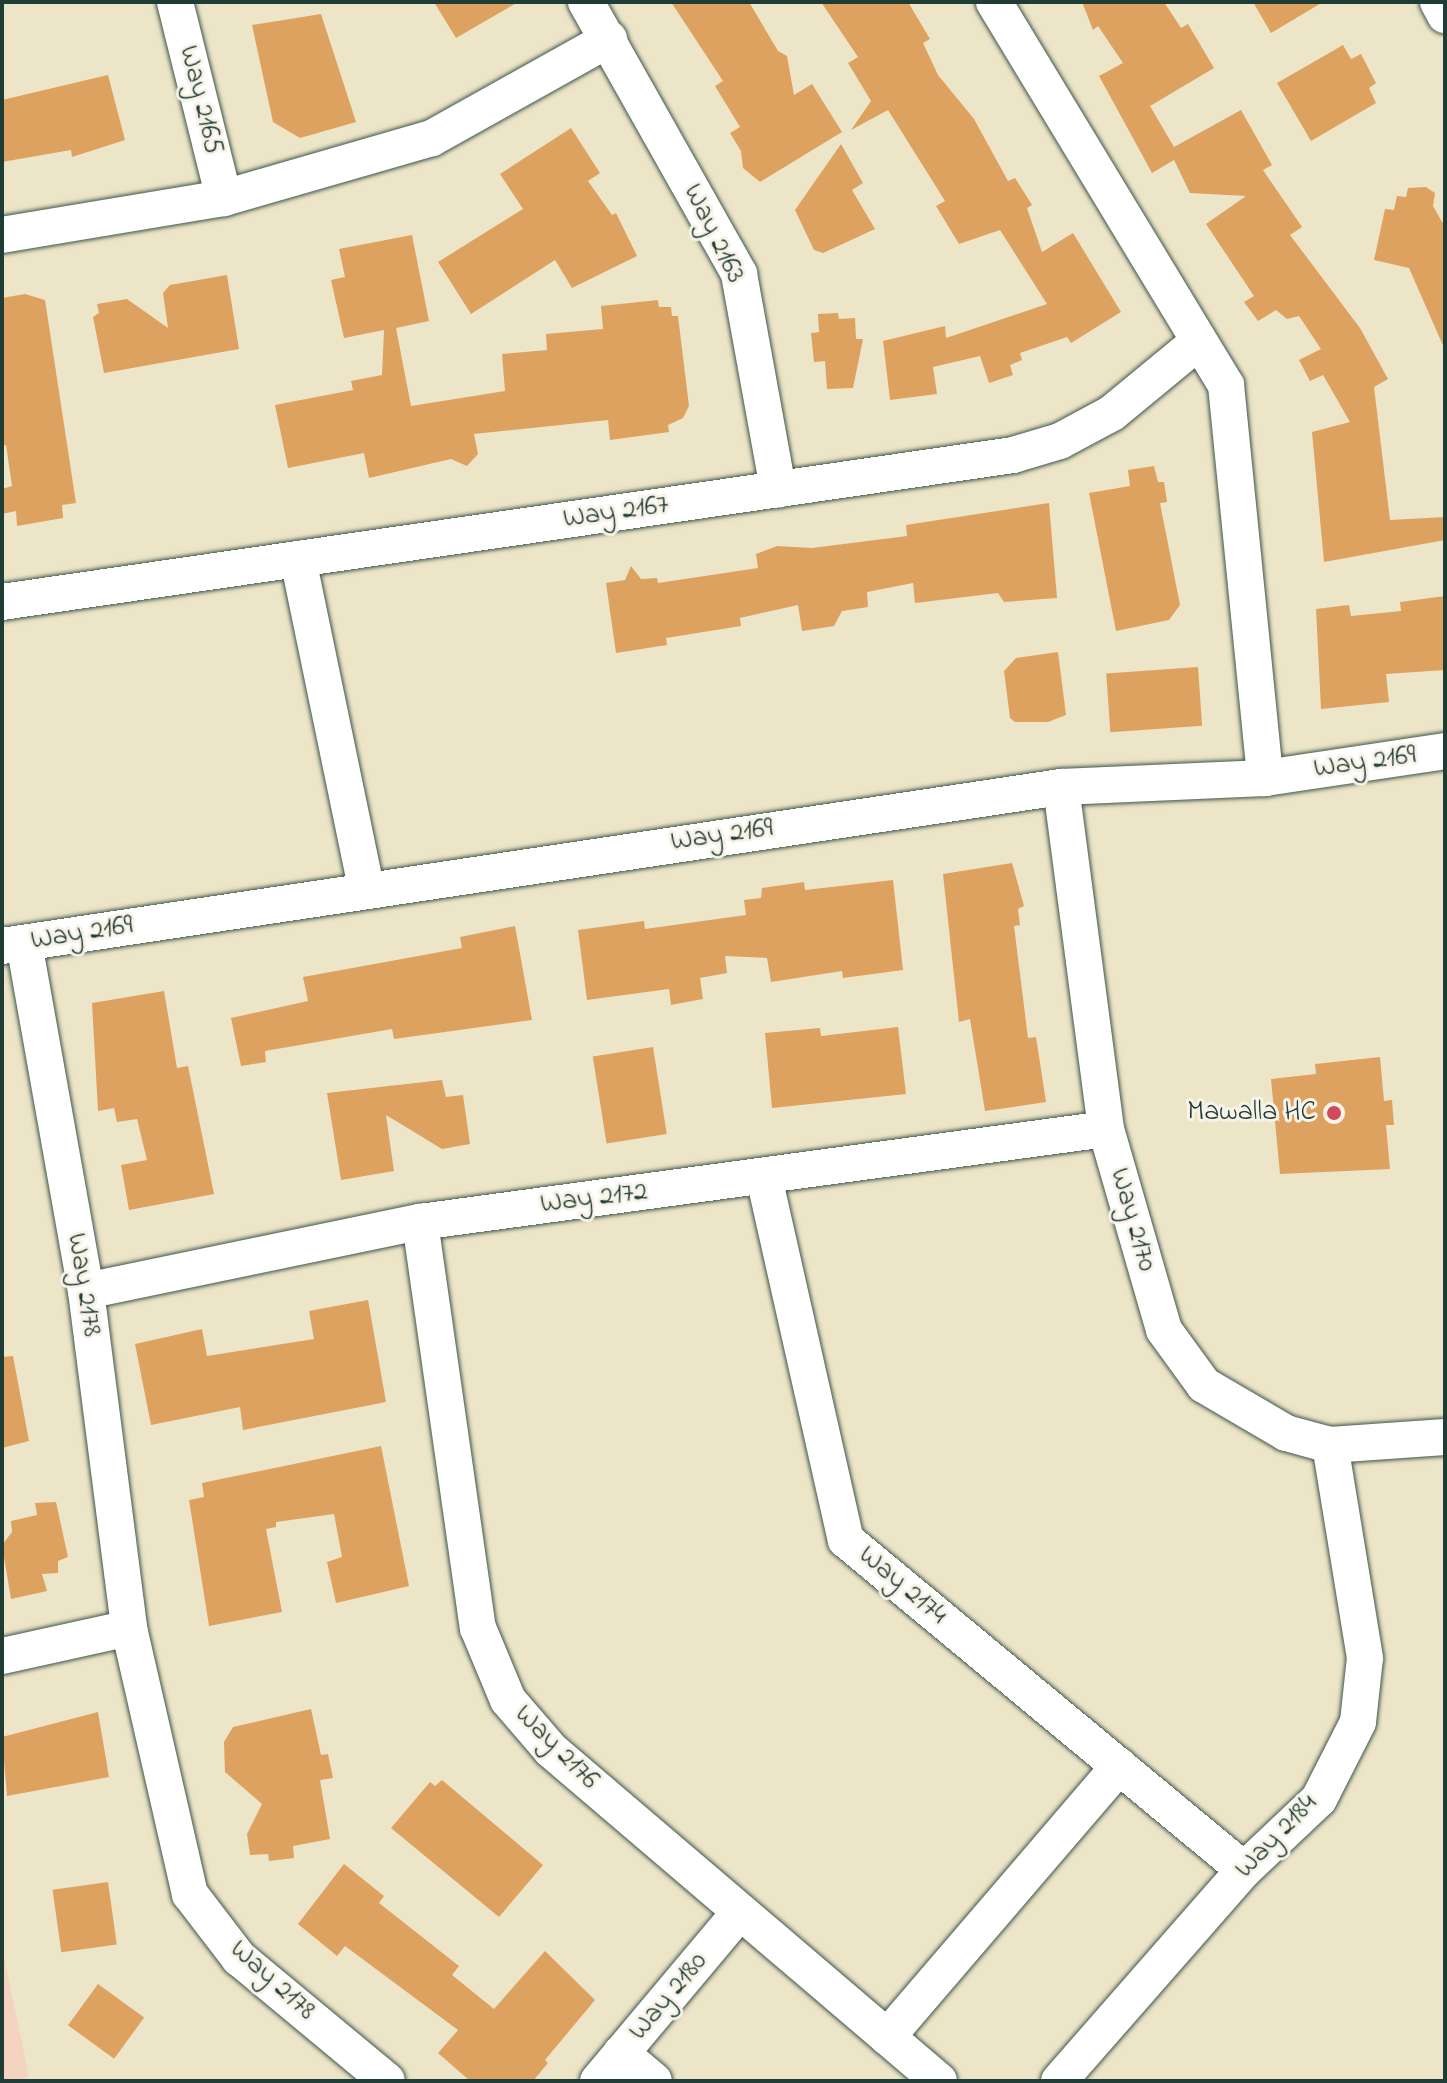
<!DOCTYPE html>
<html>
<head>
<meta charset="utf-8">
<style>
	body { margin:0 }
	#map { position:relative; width:1447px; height:2083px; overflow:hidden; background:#ede5c8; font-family:"Indie Flower",sans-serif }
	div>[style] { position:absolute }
	.built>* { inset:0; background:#f5d3c1 }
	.building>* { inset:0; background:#dea260; transform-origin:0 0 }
	.roads { filter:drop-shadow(0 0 2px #3e564a) drop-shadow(0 0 2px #3e564a) }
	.minor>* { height:36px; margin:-18px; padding:0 18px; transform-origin:18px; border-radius:18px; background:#fff }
	.dots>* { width:22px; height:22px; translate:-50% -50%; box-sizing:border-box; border:4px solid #f7f3e8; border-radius:50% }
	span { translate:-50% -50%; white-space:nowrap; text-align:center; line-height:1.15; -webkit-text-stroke:6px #f7f3e8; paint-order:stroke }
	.street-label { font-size:28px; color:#1f3d34 }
	.poi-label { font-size:28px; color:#1f3d34 }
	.right { translate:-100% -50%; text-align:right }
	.frame { position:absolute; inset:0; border:4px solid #1f3d34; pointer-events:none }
</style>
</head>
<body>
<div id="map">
	<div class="built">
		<div style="clip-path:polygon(2px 1947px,29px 2077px,8px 2081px,2px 2081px)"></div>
	</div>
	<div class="building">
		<div style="clip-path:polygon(434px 2px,518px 2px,456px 38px)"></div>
		<div style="clip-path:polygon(671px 2px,749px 2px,778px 51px,787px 56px,794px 95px,812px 84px,842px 132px,760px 182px,743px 168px,741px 151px,730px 133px,740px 127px,715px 86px,723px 81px)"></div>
		<div style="clip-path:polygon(821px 2px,908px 2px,930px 39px,923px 43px,938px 75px,974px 119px,1008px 181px,1015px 178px,1032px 205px,1027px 208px,1042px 252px,1073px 233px,1121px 312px,1071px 343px,1067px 337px,1020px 353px,1022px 360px,1010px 365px,1013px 375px,989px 383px,980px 356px,933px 367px,937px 394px,890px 400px,883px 341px,945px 326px,946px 338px,1047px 304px,1000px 230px,959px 244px,936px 206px,945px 201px,888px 110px,851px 130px,871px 101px,848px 63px,858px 57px)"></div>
		<div style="clip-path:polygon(1082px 2px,1164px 2px,1181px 28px,1188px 24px,1214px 68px,1150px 106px,1174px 147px,1241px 110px,1272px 165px,1263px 170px,1302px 227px,1290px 235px,1360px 328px,1388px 379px,1374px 387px,1390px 520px,1445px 517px,1445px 540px,1324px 562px,1312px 432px,1350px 422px,1323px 375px,1310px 381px,1299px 360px,1321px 349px,1299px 316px,1287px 319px,1276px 310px,1258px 321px,1244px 302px,1254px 296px,1206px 224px,1246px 196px,1190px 193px,1174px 160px,1152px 173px,1099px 76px,1123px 63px,1098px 26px,1093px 30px)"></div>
		<div style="clip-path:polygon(1253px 2px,1323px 2px,1271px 33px)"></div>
		<div style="clip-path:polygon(321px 14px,356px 122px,300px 138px,273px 122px,252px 25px)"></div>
		<div style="clip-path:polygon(1343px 45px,1351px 59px,1361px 54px,1376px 83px,1369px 88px,1376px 103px,1311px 141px,1277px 83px)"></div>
		<div style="clip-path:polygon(108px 75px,125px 140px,72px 157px,71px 150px,2px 162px,2px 100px)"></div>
		<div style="clip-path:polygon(571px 128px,600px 173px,588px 181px,612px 215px,616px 213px,637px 256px,572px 288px,555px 260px,471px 314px,438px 262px,523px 209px,500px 174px)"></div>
		<div style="clip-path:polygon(841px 144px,863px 183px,852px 190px,875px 229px,823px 253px,814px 250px,795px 210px)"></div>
		<div style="clip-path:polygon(1426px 187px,1435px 193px,1433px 206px,1445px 227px,1445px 350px,1409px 268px,1374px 260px,1385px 209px,1394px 210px,1397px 196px,1406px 197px,1408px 188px)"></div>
		<div style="clip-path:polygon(412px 235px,429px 321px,396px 328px,411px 406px,505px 391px,502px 354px,547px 350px,546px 334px,603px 329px,601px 306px,658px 300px,659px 307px,671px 307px,672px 316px,678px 316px,689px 406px,683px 418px,668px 425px,669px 432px,610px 440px,608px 420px,474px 434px,478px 454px,467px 466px,451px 459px,369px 478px,364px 453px,288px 468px,275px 405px,353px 390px,351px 381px,382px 375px,384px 330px,344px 338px,331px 280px,345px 277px,339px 249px)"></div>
		<div style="clip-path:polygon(227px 275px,239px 349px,104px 373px,93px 317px,99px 313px,97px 304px,127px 299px,168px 328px,163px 293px,170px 285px)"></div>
		<div style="clip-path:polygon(25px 294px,45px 300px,76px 503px,62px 505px,63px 518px,17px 526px,16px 511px,2px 514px,2px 489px,12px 486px,6px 445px,2px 446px,2px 298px)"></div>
		<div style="clip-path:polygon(838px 313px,839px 319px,855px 318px,856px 339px,863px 339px,853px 388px,827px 389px,825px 361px,814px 362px,811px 333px,819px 332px,818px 314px)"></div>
		<div style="clip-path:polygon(1154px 466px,1158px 482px,1164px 482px,1167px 502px,1160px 503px,1180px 605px,1169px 620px,1116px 631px,1089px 493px,1130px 486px,1128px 470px)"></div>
		<div style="clip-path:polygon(1049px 503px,1057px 598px,1004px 602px,998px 593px,915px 603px,913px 583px,867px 592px,868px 607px,842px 611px,834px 626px,802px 631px,798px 605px,740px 618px,741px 626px,666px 638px,667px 645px,616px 653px,606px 583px,625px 580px,631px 566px,641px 579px,657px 578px,658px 583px,758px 568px,756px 554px,777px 546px,812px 548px,907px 536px,906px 525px)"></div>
		<div style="clip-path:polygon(1445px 596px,1445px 670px,1386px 674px,1389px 702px,1321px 709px,1316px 609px,1349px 605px,1351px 616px,1401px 611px,1400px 602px)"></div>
		<div style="clip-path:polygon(1058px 652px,1066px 715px,1048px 722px,1015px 722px,1010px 718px,1004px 671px,1016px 658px)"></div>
		<div style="left:1198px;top:667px;width:59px;height:92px;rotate:86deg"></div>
		<div style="clip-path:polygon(1012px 863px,1024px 906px,1018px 909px,1020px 925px,1014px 926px,1028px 1038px,1036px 1037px,1046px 1102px,985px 1111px,970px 1019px,959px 1022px,943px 874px)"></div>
		<div style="clip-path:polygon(893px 880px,903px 970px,843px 978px,842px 971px,771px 982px,767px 958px,725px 956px,727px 973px,700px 978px,703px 999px,671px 1005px,669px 989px,587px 1000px,578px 930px,644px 921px,645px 929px,746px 915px,744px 900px,761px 898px,762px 888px,804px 882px,805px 890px)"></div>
		<div style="clip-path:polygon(515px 926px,532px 1020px,394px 1039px,392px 1029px,265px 1051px,266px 1062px,241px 1066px,231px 1018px,308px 1001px,303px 977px,462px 948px,460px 937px)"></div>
		<div style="clip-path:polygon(164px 991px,177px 1068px,188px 1066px,214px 1194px,129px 1210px,121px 1165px,147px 1160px,137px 1119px,117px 1122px,114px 1108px,98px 1111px,92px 1003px)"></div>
		<div style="clip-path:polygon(898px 1027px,906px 1094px,772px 1108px,765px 1033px,820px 1028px,821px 1036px)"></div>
		<div style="left:653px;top:1047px;width:88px;height:61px;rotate:81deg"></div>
		<div style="clip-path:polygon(1380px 1057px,1384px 1101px,1392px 1100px,1394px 1125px,1386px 1125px,1390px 1169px,1280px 1174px,1271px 1079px,1316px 1074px,1315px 1064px)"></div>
		<div style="clip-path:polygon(442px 1080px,446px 1097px,463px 1095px,470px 1144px,442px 1149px,386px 1115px,394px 1171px,341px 1180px,327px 1093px)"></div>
		<div style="clip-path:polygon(368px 1300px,386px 1402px,243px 1430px,240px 1407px,151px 1425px,135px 1344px,202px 1329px,207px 1356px,314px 1339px,309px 1311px)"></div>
		<div style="clip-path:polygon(13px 1356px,29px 1441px,2px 1448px,2px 1357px)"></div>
		<div style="clip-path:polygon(381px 1446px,409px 1586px,336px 1603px,327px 1562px,342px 1557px,334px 1514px,276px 1522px,276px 1527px,266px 1529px,282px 1612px,209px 1626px,189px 1500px,204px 1497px,202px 1483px)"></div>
		<div style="clip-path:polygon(56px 1502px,68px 1557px,58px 1561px,58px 1573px,42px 1574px,47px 1591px,11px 1599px,2px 1545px,12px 1532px,11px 1521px,37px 1515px,35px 1503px)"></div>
		<div style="clip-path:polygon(311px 1709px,321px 1755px,328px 1754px,333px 1778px,320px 1780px,330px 1839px,293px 1846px,294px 1858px,269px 1861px,268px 1854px,250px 1855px,247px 1834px,262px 1804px,225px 1772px,224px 1742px,233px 1727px)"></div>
		<div style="clip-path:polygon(98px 1712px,109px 1777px,7px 1796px,2px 1737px)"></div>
		<div style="clip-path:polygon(442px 1780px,543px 1865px,499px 1917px,391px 1828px,430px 1782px,435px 1786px)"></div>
		<div style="clip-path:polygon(344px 1864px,384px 1896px,379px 1903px,459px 1966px,452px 1975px,494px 2009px,545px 1951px,595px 2000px,545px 2060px,548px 2063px,533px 2081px,470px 2081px,438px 2053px,458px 2030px,345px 1946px,337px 1956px,298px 1924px)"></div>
		<div style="left:108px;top:1882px;width:63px;height:56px;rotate:82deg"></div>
		<div style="left:98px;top:1984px;width:57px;height:51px;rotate:36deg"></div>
	</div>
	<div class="roads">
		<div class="minor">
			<div style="left:175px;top:2px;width:202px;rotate:76deg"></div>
			<div style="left:586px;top:2px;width:312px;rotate:60.6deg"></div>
			<div style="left:739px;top:274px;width:219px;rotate:79.7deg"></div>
			<div style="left:994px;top:2px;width:448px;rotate:58.8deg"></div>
			<div style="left:1226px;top:385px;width:395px;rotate:84.3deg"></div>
			<div style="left:1438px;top:2px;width:15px;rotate:62deg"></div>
			<div style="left:2px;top:235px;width:225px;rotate:-9.5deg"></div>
			<div style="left:224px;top:198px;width:216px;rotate:-16.1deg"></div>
			<div style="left:432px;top:138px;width:203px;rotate:-29.2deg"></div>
			<div style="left:298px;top:559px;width:335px;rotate:78.3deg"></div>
			<div style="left:2px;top:602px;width:1022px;rotate:-8.27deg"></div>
			<div style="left:1013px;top:455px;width:49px;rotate:-16.6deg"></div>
			<div style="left:1060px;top:441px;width:59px;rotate:-28.3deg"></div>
			<div style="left:1112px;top:413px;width:112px;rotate:-39.5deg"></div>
			<div style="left:1061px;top:787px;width:345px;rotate:82.5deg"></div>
			<div style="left:1106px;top:1129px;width:209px;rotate:73.9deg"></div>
			<div style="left:1164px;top:1330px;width:68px;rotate:54deg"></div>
			<div style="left:1204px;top:1385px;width:95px;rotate:30.3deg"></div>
			<div style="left:1286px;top:1433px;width:46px;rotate:15.3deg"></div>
			<div style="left:1330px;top:1445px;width:115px;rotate:-4deg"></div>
			<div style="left:24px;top:943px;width:353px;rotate:79.9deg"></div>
			<div style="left:86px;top:1291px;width:340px;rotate:82.7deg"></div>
			<div style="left:129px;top:1628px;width:273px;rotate:77.1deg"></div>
			<div style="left:190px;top:1894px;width:81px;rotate:52.6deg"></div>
			<div style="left:239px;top:1958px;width:192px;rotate:39.7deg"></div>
			<div style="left:2px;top:946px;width:1071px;rotate:-8.54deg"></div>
			<div style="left:1061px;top:787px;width:204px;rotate:-2.5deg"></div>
			<div style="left:1265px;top:778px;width:182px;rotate:-8.5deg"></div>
			<div style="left:764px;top:1177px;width:372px;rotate:77.3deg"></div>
			<div style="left:846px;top:1540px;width:517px;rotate:39.66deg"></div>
			<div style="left:420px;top:1222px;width:410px;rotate:81.9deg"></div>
			<div style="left:478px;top:1628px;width:78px;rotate:67.4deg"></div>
			<div style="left:508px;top:1700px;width:66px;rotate:49.3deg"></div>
			<div style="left:551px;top:1750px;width:510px;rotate:40.47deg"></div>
			<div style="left:86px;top:1291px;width:341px;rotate:-11.7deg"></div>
			<div style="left:420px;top:1222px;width:692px;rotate:-7.72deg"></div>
			<div style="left:2px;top:1656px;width:130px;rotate:-12.4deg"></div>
			<div style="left:887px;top:2037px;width:357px;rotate:-49.4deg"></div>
			<div style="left:621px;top:2053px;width:43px;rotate:40.3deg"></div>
			<div style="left:598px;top:2081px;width:219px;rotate:-50deg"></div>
			<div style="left:1059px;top:2081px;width:281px;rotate:-48.8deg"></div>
			<div style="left:1244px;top:1870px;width:103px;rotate:-43.4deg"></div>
			<div style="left:1319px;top:1799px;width:86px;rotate:-63.1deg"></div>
			<div style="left:1358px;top:1722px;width:64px;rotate:-83.8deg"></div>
			<div style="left:1365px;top:1658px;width:216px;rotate:-99.3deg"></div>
		</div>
	</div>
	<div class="dots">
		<div style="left:1334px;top:1113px;background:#d1495b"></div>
	</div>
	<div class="street-label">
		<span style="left:200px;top:100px;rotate:76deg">Way 2165</span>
		<span style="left:713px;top:234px;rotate:64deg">Way 2163</span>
		<span style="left:616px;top:513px;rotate:-8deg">Way 2167</span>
		<span style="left:1365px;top:763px;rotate:-8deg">Way 2169</span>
		<span style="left:722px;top:836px;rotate:-8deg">Way 2169</span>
		<span style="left:82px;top:934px;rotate:-9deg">Way 2169</span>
		<span style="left:594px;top:1199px;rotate:-7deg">Way 2172</span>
		<span style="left:1132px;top:1220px;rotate:74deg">Way 2170</span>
		<span style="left:83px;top:1285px;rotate:81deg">Way 2178</span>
		<span style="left:902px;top:1586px;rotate:40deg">Way 2174</span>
		<span style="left:556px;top:1748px;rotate:45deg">Way 2176</span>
		<span style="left:1277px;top:1837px;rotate:-46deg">Way 2184</span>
		<span style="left:272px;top:1981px;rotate:42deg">Way 2178</span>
		<span style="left:669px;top:1997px;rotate:-50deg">Way 2180</span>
	</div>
	<div class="poi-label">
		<span class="right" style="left:1316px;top:1113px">Mawalla HC</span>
	</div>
	<div class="frame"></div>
</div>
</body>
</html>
